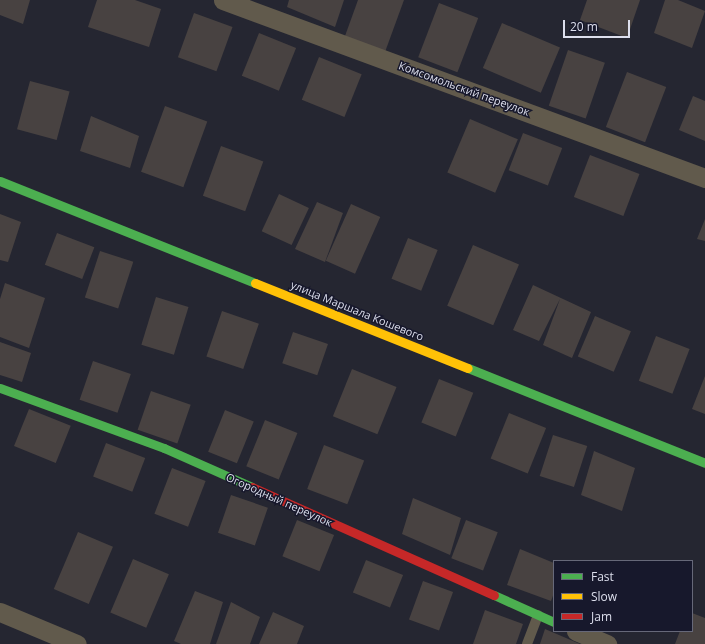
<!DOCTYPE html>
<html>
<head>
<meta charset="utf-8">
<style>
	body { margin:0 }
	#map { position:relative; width:705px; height:644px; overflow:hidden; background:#252631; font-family:"Open Sans",sans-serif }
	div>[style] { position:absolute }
	.building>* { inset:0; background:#484241; transform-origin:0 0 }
	.lane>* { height:10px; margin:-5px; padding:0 5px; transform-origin:5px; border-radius:5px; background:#615a4c }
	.street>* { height:19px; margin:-9.5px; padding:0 9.5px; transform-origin:9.5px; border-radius:9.5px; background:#615a4c }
	.fast>* { height:9px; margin:-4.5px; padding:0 4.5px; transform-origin:4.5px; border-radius:4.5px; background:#4caf50 }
	.slow>* { height:9px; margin:-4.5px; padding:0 4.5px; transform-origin:4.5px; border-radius:4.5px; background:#ffc107 }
	.jam>* { height:9px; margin:-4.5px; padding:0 4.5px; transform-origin:4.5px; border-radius:4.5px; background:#c62828 }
	span { translate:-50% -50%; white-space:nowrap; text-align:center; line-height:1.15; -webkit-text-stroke:3px #17182c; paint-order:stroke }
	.street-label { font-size:11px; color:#dddfed }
	.legend { position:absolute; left:553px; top:560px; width:140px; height:72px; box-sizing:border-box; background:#17182c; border:1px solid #666879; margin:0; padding:5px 7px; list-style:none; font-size:12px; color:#dddfed }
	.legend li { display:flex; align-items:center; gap:8px; height:20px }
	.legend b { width:20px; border:1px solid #666879 }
	.scale { position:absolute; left:563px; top:20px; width:67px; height:18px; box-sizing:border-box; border:2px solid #dddfed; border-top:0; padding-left:5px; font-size:12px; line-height:14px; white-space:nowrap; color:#dddfed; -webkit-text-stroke:3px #17182c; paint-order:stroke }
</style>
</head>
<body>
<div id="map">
	<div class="building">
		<div style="clip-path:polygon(0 0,30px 0,23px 24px,0 15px)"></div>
		<div style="clip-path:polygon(97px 0,135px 0,161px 9px,149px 47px,88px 27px)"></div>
		<div style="clip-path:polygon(289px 0,344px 0,335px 27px,287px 7px)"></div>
		<div style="clip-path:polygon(358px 0,404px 0,385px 52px,345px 36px)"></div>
		<div style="clip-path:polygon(587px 0,640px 0,627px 38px,580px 20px)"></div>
		<div style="clip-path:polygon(665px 0,678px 0,705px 11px,692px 48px,654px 33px)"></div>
		<div style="left:439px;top:3px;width:42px;height:58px;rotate:21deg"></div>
		<div style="left:194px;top:13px;width:41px;height:47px;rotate:20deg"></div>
		<div style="left:502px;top:23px;width:63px;height:49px;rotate:23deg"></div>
		<div style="left:259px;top:33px;width:40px;height:46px;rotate:22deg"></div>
		<div style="left:568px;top:50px;width:39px;height:59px;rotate:19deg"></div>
		<div style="left:319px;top:57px;width:46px;height:46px;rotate:22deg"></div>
		<div style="left:627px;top:72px;width:42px;height:59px;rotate:21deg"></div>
		<div style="left:30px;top:81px;width:41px;height:50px;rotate:15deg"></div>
		<div style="clip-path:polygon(693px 96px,705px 101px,705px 141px,679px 130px)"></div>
		<div style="left:165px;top:106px;width:45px;height:70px;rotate:20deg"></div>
		<div style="clip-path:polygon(91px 116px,139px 136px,130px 168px,80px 151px)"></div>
		<div style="left:470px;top:119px;width:52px;height:58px;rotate:23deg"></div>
		<div style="left:523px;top:133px;width:42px;height:40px;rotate:21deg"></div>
		<div style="left:221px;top:146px;width:45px;height:53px;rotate:20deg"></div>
		<div style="left:590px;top:155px;width:53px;height:45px;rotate:21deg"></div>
		<div style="left:279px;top:194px;width:33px;height:41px;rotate:25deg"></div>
		<div style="clip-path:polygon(317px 202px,343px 213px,325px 262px,295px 249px)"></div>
		<div style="left:351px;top:204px;width:32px;height:62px;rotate:24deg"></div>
		<div style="clip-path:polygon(0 214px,21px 222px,8px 262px,0 260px)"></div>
		<div style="clip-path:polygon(705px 219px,705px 241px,697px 239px)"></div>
		<div style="left:57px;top:233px;width:40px;height:34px;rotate:21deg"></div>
		<div style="left:408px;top:238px;width:32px;height:44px;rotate:22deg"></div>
		<div style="left:473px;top:245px;width:50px;height:66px;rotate:23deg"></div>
		<div style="left:100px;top:251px;width:35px;height:49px;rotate:18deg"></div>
		<div style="clip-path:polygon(5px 283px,45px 298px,29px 348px,0 337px,0 299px)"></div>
		<div style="clip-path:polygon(533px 285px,591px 312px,572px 358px,543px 345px,560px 299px,539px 341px,513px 330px)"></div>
		<div style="left:156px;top:297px;width:34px;height:50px;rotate:17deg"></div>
		<div style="left:222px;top:311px;width:39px;height:48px;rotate:19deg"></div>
		<div style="left:595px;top:316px;width:39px;height:44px;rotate:23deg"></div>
		<div style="left:293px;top:332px;width:37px;height:33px;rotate:19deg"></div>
		<div style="left:656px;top:336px;width:36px;height:48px;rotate:21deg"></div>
		<div style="clip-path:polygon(0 342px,31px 353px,22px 382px,0 375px)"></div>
		<div style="left:93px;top:361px;width:40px;height:41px;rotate:19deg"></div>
		<div style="left:352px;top:369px;width:48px;height:51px;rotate:22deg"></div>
		<div style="clip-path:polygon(705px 376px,705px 414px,692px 409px)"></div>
		<div style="left:439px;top:379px;width:37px;height:47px;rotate:22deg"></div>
		<div style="left:151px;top:391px;width:42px;height:41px;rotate:19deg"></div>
		<div style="left:29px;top:409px;width:45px;height:40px;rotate:22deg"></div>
		<div style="left:225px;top:410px;width:31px;height:45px;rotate:22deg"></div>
		<div style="left:509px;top:413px;width:40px;height:49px;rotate:22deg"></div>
		<div style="left:265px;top:420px;width:35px;height:50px;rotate:22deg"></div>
		<div style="left:553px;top:435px;width:36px;height:43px;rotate:18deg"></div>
		<div style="left:106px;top:443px;width:42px;height:36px;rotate:21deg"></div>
		<div style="left:324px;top:445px;width:43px;height:47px;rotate:21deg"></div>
		<div style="clip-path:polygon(594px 451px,635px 468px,622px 511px,581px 495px)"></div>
		<div style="left:172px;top:468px;width:36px;height:49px;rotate:21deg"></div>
		<div style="left:231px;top:495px;width:39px;height:40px;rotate:19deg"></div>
		<div style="clip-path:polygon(413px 498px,461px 518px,450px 555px,402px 534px)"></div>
		<div style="left:297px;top:520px;width:40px;height:39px;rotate:22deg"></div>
		<div style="left:466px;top:520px;width:34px;height:41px;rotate:21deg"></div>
		<div style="left:78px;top:532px;width:38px;height:62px;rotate:23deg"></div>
		<div style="clip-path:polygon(520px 549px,554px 563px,554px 593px,551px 601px,507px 585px)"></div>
		<div style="left:133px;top:559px;width:39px;height:58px;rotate:23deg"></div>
		<div style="left:366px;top:560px;width:40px;height:35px;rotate:22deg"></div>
		<div style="left:423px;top:581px;width:32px;height:41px;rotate:20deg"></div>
		<div style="clip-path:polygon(195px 591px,223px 602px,210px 644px,181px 644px,174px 641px)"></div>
		<div style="clip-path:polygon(231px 602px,260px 617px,250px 644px,216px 644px)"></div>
		<div style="clip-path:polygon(485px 610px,523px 624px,516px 644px,473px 644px)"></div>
		<div style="clip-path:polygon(273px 612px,304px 626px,297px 644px,259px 644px)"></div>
		<div style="clip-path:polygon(692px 613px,705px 618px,705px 644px,675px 644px,680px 631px,692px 631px)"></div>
		<div style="clip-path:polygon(545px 629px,580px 644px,540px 644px)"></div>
	</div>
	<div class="lane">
		<div style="left:527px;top:644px;width:31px;rotate:-69deg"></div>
	</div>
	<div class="street">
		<div style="left:223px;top:0;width:514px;rotate:20.27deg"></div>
		<div style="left:0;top:612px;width:83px;rotate:22.6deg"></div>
		<div style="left:576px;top:631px;width:34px;rotate:23deg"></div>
	</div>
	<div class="fast">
		<div style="left:0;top:181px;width:275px;rotate:21.8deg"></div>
		<div style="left:468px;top:368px;width:255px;rotate:21.8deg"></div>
		<div style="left:0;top:388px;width:175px;rotate:20.1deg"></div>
		<div style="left:164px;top:448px;width:96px;rotate:23.9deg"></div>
		<div style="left:494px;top:595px;width:66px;rotate:24.2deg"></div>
	</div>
	<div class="slow">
		<div style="left:255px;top:283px;width:229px;rotate:21.8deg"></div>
	</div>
	<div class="jam">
		<div style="left:252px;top:487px;width:265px;rotate:24.1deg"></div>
	</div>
	<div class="street-label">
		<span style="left:464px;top:89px;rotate:20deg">Комсомольский переулок</span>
		<span style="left:357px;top:311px;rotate:22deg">улица Маршала Кошевого</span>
		<span style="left:279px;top:500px;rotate:24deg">Огородный переулок</span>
	</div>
	<ul class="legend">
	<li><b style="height:5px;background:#4caf50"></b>Fast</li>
	<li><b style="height:5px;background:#ffc107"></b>Slow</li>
	<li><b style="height:5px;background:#c62828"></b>Jam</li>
	</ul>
	<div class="scale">20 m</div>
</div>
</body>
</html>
